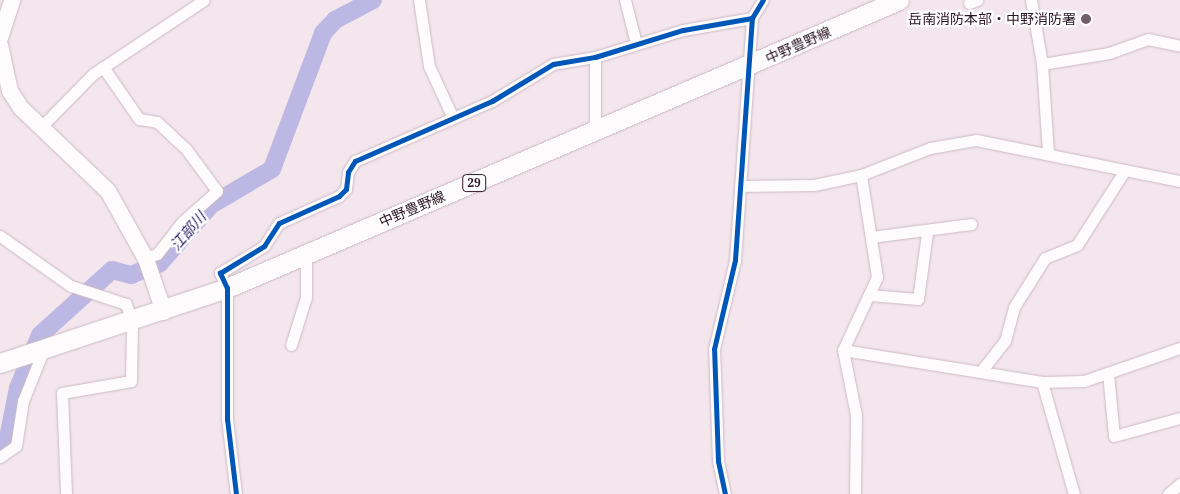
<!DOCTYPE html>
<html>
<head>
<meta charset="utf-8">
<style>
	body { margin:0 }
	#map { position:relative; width:1180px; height:494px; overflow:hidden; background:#f4e6ed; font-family:"Noto Serif","Noto Sans JP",serif }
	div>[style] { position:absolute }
	.river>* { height:18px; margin:-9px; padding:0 9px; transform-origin:9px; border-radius:9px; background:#bdb8e3 }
	.roads { filter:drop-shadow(0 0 1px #cbb9c3) drop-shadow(0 0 1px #cbb9c3) }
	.street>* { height:11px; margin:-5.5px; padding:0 5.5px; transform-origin:5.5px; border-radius:5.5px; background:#fdfbfc }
	.secondary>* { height:16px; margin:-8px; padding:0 8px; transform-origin:8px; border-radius:8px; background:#fdfbfc }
	.primary>* { height:19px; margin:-9.5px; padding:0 9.5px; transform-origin:9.5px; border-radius:9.5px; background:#fdfbfc }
	.cycleway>* { height:5px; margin:-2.5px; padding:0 2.5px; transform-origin:2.5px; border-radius:2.5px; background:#0057b8 }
	.dots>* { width:14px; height:14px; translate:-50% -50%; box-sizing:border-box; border:2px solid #fff; border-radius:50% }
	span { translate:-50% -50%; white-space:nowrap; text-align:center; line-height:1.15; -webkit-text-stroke:4.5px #fff; paint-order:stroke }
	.shield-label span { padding:1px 4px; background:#fff; border:1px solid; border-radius:4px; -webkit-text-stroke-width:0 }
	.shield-label { font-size:12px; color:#2b1522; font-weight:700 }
	.poi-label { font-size:14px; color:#2b1522 }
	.right { translate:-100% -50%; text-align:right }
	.street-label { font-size:14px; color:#2b1522 }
	.water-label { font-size:15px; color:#2e2468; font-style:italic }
</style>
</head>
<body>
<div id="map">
	<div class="river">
		<div style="left:0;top:447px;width:8px;rotate:-30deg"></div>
		<div style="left:7px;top:443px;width:56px;rotate:-78.7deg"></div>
		<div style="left:18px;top:388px;width:57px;rotate:-67.5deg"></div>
		<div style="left:40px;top:335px;width:97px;rotate:-42.1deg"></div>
		<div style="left:112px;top:270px;width:20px;rotate:15deg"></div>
		<div style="left:131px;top:275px;width:31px;rotate:-22deg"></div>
		<div style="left:160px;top:263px;width:77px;rotate:-48.7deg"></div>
		<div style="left:211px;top:205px;width:71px;rotate:-30.5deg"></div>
		<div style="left:272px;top:169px;width:145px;rotate:-69.4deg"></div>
		<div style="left:323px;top:33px;width:18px;rotate:-47deg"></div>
		<div style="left:335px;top:20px;width:43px;rotate:-27.8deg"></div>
	</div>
	<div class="roads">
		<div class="street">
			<div style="left:419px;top:0;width:67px;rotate:81.4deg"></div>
			<div style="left:429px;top:66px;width:55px;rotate:65.3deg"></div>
			<div style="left:625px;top:0;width:44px;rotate:75.7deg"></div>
			<div style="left:1031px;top:0;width:65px;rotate:80.2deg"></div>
			<div style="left:1042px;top:64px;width:89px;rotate:86.1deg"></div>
			<div style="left:969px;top:3px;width:9px;rotate:-21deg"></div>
			<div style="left:1042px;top:64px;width:68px;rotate:-9.3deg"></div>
			<div style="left:1109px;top:53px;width:41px;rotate:-19.7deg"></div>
			<div style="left:1148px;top:39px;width:33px;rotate:12deg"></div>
			<div style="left:103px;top:67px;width:63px;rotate:55.3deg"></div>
			<div style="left:139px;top:119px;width:18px;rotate:9deg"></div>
			<div style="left:157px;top:122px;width:40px;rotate:43deg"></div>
			<div style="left:186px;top:149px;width:52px;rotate:53.6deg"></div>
			<div style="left:217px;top:191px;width:45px;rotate:138.6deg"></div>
			<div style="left:183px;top:221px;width:42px;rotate:128.2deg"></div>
			<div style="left:157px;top:254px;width:13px;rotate:162deg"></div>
			<div style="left:41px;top:127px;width:74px;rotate:-45.5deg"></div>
			<div style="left:93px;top:74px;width:133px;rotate:-33.7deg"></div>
			<div style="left:595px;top:132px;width:75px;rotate:-90deg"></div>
			<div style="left:740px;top:186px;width:74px;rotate:-0.8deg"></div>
			<div style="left:814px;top:185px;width:48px;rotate:-12deg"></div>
			<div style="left:861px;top:175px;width:74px;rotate:-21.4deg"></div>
			<div style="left:930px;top:148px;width:47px;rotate:-9.9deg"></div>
			<div style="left:976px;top:140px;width:208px;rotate:11.4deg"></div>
			<div style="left:0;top:236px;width:87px;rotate:35.2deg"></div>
			<div style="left:71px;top:286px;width:58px;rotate:18.1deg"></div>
			<div style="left:126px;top:304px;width:20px;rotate:72deg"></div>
			<div style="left:132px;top:323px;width:58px;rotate:91deg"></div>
			<div style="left:131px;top:381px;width:70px;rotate:170.1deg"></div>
			<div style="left:62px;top:393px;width:101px;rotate:87.7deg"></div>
			<div style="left:871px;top:237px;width:101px;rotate:-7.4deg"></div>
			<div style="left:869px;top:295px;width:49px;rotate:4.7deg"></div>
			<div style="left:918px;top:299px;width:67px;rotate:-82.2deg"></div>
			<div style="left:291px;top:345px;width:50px;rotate:-72.6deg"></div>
			<div style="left:306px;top:297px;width:42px;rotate:-90deg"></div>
			<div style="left:843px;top:350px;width:202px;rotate:9.1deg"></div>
			<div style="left:1042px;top:382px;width:42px;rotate:-1.4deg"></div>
			<div style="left:1084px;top:381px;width:102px;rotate:-19deg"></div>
			<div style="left:982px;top:370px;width:37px;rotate:-52deg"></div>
			<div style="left:1005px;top:341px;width:35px;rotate:-75deg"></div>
			<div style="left:1014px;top:307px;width:58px;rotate:-57.7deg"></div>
			<div style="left:1045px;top:258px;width:35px;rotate:-22deg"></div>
			<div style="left:1077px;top:245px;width:89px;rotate:-57.4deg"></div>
			<div style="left:1108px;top:373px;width:63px;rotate:84.6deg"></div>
			<div style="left:1114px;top:436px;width:68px;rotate:-15.3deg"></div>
			<div style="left:1042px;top:382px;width:116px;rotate:74.1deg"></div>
			<div style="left:0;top:457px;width:19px;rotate:-35deg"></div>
			<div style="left:16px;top:446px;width:46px;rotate:-81.2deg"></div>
			<div style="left:23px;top:401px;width:54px;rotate:-68.2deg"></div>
			<div style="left:236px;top:494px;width:76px;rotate:-96.8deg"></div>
			<div style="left:227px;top:419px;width:131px;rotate:-90deg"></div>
			<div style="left:227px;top:288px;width:17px;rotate:-115deg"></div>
			<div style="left:220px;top:273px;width:52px;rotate:-31.5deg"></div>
			<div style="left:264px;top:246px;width:27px;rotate:-57deg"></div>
			<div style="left:279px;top:223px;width:66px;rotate:-24.2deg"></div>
			<div style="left:339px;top:196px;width:10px;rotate:-45deg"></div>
			<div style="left:346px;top:189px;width:17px;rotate:-83deg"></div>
			<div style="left:348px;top:172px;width:13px;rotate:-58deg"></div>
			<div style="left:355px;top:161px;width:150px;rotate:-23.7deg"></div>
			<div style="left:492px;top:101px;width:71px;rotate:-31.2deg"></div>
			<div style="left:553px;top:64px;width:43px;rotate:-9.5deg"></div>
			<div style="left:595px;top:57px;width:92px;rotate:-17.1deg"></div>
			<div style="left:683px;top:30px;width:70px;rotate:-9.9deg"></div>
			<div style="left:725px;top:494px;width:34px;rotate:-102deg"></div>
			<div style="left:718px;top:461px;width:112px;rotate:-92deg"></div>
			<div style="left:714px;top:349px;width:91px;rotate:-76.7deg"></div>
			<div style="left:735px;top:260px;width:243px;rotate:-86deg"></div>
			<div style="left:752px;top:18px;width:21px;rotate:-59deg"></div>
			<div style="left:855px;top:494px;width:79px;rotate:-89.3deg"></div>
			<div style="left:856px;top:415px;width:66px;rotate:-101.3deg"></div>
			<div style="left:843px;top:350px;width:81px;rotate:-65deg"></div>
			<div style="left:877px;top:277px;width:103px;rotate:-98.9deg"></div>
			<div style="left:1168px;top:494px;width:16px;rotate:-40deg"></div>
		</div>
		<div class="secondary">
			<div style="left:0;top:38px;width:40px;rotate:-72deg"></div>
			<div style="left:0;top:45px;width:47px;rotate:77.7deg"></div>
			<div style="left:10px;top:91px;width:20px;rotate:57deg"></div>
			<div style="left:21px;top:108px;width:120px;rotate:43.7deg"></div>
			<div style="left:108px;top:191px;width:78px;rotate:60.8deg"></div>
			<div style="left:146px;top:259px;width:56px;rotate:71.2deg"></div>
		</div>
		<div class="primary">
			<div style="left:0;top:363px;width:239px;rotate:-18.3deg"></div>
			<div style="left:227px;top:288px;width:731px;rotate:-23.2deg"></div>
		</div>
	</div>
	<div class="cycleway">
		<div style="left:236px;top:494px;width:76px;rotate:-96.8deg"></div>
		<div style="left:227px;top:419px;width:131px;rotate:-90deg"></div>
		<div style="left:227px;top:288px;width:17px;rotate:-115deg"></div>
		<div style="left:220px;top:273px;width:52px;rotate:-31.5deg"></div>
		<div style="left:264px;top:246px;width:27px;rotate:-57deg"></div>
		<div style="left:279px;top:223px;width:66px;rotate:-24.2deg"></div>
		<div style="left:339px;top:196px;width:10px;rotate:-45deg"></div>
		<div style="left:346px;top:189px;width:17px;rotate:-83deg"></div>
		<div style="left:348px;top:172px;width:13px;rotate:-58deg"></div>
		<div style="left:355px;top:161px;width:150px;rotate:-23.7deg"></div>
		<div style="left:492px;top:101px;width:71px;rotate:-31.2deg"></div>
		<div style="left:553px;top:64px;width:43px;rotate:-9.5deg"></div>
		<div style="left:595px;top:57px;width:92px;rotate:-17.1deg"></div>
		<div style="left:683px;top:30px;width:70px;rotate:-9.9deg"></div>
		<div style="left:725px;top:494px;width:34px;rotate:-102deg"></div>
		<div style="left:718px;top:461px;width:112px;rotate:-92deg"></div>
		<div style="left:714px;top:349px;width:91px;rotate:-76.7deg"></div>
		<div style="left:735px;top:260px;width:243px;rotate:-86deg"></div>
		<div style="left:752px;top:18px;width:21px;rotate:-59deg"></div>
	</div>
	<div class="dots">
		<div style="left:1086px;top:19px;background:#715e69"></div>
	</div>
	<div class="shield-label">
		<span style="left:474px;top:183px">29</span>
	</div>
	<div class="poi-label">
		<span class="right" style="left:1076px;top:19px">岳南消防本部・中野消防署</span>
	</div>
	<div class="street-label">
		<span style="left:798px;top:45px;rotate:-24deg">中野豊野線</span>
		<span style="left:412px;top:209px;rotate:-23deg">中野豊野線</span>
	</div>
	<div class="water-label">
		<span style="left:188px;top:231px;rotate:-49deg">江部川</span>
	</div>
</div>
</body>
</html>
